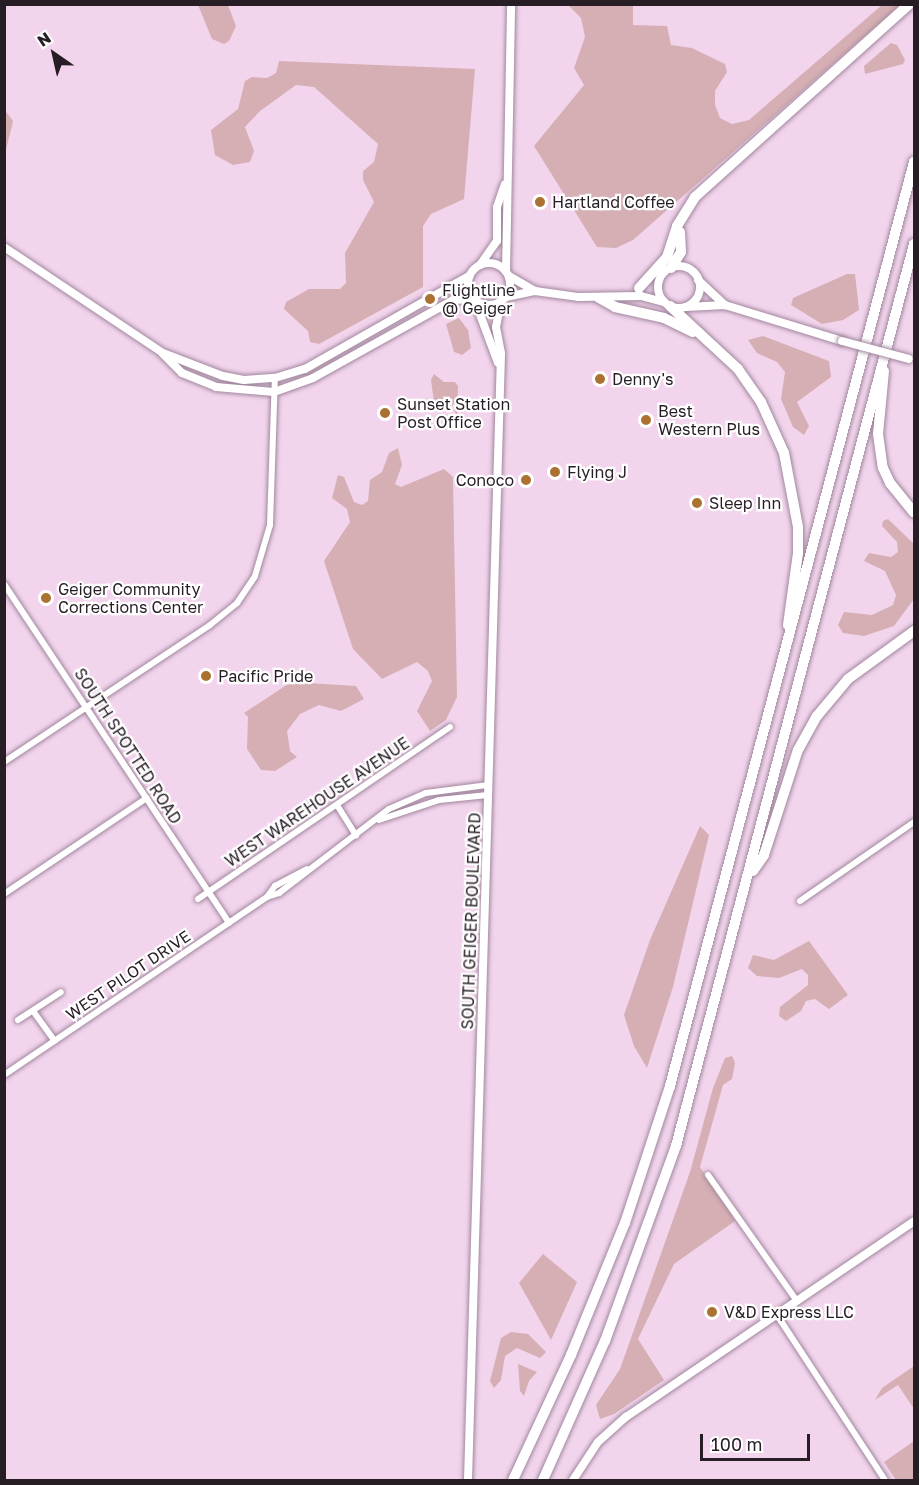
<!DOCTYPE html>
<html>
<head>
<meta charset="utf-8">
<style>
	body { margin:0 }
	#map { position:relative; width:919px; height:1485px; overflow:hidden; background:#f2d5ed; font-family:"Golos Text",sans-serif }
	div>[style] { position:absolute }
	.green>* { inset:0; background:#d6afb4 }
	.roads { filter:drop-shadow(0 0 2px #a1879d) drop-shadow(0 0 2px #a1879d) }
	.minor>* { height:6px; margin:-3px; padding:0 3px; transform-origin:3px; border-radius:3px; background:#fff }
	.tertiary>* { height:8px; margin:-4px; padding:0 4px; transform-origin:4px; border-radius:4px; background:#fff }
	.secondary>* { height:8px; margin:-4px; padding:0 4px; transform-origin:4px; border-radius:4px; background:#fff }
	.secondary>.ring { margin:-4px; padding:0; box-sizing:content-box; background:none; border:8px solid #fff; border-radius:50% }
	.motorway>* { height:10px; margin:-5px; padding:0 5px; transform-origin:5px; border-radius:5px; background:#fff }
	.bridges { filter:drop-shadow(0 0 2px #a1879d) drop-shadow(0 0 2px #a1879d) }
	.secondary-bridge>* { height:8px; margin:-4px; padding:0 4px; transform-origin:4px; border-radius:4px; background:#fff }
	.dots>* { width:16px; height:16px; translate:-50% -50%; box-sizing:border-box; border:3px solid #fff; border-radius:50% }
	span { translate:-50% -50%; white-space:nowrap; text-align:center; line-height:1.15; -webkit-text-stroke:4.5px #fff; paint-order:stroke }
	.poi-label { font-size:16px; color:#271d25 }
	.left { translate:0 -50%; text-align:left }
	.right { translate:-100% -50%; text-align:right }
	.street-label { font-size:16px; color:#271d25 }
	.frame { position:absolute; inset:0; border:6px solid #271d25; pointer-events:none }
	.north { position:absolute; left:24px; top:24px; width:60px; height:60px; -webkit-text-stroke:4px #fff; paint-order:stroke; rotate:326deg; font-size:16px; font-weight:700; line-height:24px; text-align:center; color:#271d25 }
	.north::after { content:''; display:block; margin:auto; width:21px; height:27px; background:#271d25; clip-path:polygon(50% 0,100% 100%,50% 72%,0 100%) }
	.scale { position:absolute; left:700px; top:1434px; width:110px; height:27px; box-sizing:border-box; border:3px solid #271d25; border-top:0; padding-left:8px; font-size:18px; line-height:21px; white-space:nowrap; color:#271d25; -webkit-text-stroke:4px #fff; paint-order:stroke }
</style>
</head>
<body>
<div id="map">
	<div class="green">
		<div style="clip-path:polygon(198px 5px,228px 5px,236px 26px,229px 41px,224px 44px,212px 39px)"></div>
		<div style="clip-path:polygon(524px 5px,633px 5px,633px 25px,667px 26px,671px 45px,692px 48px,725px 64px,727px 72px,715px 91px,715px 105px,720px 118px,732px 124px,749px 120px,882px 5px,900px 5px,633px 240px,616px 248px,597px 247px,534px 146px,584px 85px,574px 68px,585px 37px,581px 18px,569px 6px)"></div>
		<div style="clip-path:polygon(891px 43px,897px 45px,905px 60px,903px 64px,865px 74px,864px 66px)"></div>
		<div style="clip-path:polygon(279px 61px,475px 69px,464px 199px,431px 214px,423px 226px,423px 287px,319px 344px,310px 342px,308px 331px,284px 309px,286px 302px,309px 289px,340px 289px,346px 283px,345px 253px,374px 202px,363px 180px,363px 171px,374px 162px,378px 144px,314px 87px,296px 85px,260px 111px,245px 127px,254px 151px,250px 162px,233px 165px,215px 155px,211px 130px,238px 109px,245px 81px,252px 77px,267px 78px,276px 73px)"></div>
		<div style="clip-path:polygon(4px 109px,13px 121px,5px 154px,4px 154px)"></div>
		<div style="clip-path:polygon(847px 274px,855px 274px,859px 310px,843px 320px,822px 324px,791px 305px,793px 298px)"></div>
		<div style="clip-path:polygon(459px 318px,468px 330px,471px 348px,462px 355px,454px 352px,446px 324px)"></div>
		<div style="clip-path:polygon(763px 336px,829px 361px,831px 377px,797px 402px,809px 426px,804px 435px,793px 427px,781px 399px,785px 372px,777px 362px,757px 353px,748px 340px)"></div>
		<div style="clip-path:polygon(434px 374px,444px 382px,455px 382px,458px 386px,457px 417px,450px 399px,443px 396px,443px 409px,438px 411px,434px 402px,431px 380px)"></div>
		<div style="clip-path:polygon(398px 448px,402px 465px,395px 484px,401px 487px,444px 469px,453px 477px,457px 697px,446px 720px,430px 731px,417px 711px,432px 681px,428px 671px,417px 662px,382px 679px,353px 649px,324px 561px,350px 522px,347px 509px,332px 498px,338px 475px,344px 477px,354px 502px,362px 505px,368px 501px,370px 480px,382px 472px,389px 453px)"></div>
		<div style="clip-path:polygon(888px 519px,914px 544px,914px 599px,894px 626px,864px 636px,843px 633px,838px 625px,844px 612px,872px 615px,893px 605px,896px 595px,885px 571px,864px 561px,869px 553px,891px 557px,898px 552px,897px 542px,882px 526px,883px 521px)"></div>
		<div style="clip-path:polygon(291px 682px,356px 686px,364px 699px,341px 711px,319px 705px,300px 714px,287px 731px,290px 751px,297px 757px,275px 771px,261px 770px,247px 749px,248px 717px,244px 713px)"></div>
		<div style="clip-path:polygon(700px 826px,709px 835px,673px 987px,647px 1068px,634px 1046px,624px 1015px,650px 940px)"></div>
		<div style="clip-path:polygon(809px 941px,848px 995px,829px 1009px,815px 999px,806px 1001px,801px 1011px,786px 1021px,779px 1016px,780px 1007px,808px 985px,808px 975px,802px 969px,779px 978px,757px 976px,748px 968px,753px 955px,774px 960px)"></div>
		<div style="clip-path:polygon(732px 1056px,735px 1063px,732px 1079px,723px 1085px,700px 1167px,735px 1221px,674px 1264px,638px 1339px,664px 1380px,614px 1414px,600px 1419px,596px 1405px,620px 1369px,690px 1172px,713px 1088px,725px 1058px)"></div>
		<div style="clip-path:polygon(543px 1254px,577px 1282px,551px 1340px,519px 1283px)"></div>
		<div style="clip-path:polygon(511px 1332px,528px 1334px,546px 1352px,540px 1358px,517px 1348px,505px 1356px,501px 1380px,494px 1388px,490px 1381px,501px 1338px)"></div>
		<div style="clip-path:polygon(518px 1364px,537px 1372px,529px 1381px,524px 1396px,520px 1391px)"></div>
		<div style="clip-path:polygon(914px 1366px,914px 1409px,898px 1385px,875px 1400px,882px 1388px)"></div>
		<div style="clip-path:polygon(914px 1441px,914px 1480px,896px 1480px,884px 1462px)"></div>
	</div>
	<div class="roads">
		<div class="minor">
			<div style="left:4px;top:584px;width:407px;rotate:56.4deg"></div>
			<div style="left:4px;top:762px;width:247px;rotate:-33.6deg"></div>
			<div style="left:210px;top:625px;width:35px;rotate:-39deg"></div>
			<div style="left:237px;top:603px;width:32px;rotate:-56deg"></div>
			<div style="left:255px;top:576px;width:53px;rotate:-73.6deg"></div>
			<div style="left:270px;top:525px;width:147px;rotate:-88.1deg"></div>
			<div style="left:337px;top:805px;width:36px;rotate:58deg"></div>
			<div style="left:379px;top:820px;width:63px;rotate:-18.4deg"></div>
			<div style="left:439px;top:800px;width:49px;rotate:-5.8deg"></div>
			<div style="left:4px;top:894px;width:172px;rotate:-33.9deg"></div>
			<div style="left:267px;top:897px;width:14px;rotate:-54deg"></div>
			<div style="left:275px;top:886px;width:36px;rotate:-28deg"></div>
			<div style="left:198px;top:899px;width:305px;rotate:-34.3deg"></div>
			<div style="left:800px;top:901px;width:139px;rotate:-34.7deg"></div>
			<div style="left:33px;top:1011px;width:37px;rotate:54deg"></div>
			<div style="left:18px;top:1020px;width:51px;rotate:-33.1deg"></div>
			<div style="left:4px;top:1075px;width:318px;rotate:-34.1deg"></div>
			<div style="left:267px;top:897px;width:13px;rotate:-18deg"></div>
			<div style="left:279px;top:893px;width:138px;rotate:-37.4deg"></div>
			<div style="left:389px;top:809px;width:40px;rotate:-23.4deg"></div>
			<div style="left:426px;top:793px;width:63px;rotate:-7.4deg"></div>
			<div style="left:708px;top:1175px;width:154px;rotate:54.8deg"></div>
			<div style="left:777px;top:1315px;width:197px;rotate:56.8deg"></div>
		</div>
		<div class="tertiary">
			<div style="left:480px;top:265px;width:29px;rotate:-55deg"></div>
			<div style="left:497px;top:241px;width:34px;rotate:-90deg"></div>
			<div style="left:497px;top:207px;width:24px;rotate:-71deg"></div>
			<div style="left:506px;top:271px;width:267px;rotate:-88.9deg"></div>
			<div style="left:475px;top:301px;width:66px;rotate:69.6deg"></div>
			<div style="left:468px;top:1480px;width:1127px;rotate:-88.32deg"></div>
			<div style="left:501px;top:353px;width:26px;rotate:-101deg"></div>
			<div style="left:496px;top:327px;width:25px;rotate:-79deg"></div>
			<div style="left:573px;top:1480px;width:45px;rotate:-56.7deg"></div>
			<div style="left:598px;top:1442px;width:38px;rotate:-42deg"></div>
			<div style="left:626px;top:1417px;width:348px;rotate:-34.2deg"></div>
		</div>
		<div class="secondary">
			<div style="left:4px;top:247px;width:191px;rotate:33.7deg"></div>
			<div style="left:163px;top:353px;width:64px;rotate:21deg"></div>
			<div style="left:223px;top:376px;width:21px;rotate:11deg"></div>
			<div style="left:244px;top:380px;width:31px;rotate:-4deg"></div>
			<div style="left:275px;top:378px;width:31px;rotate:-17deg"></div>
			<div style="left:305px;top:369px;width:189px;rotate:-29.6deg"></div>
			<div class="ring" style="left:468px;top:263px;width:34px;height:34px"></div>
			<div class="ring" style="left:658px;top:266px;width:34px;height:34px"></div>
			<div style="left:509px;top:276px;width:30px;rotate:30deg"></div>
			<div style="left:535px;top:291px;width:43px;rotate:7.9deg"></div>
			<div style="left:578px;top:297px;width:63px;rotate:-0.9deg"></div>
			<div style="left:641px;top:296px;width:24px;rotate:15deg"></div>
			<div style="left:698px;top:280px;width:37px;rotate:43deg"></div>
			<div style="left:725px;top:305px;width:122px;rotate:17.1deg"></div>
			<div style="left:506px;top:297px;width:30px;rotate:-12deg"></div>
			<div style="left:686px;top:307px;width:39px;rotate:-3deg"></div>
			<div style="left:163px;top:354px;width:27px;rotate:45deg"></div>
			<div style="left:182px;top:373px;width:37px;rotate:22deg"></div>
			<div style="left:216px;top:387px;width:58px;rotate:4.9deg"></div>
			<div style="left:274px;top:392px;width:41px;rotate:-19.7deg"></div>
			<div style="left:313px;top:378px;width:160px;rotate:-29.1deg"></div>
			<div style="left:453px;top:300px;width:21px;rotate:-3deg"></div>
		</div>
		<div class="motorway">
			<div style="left:671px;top:268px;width:19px;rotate:-58deg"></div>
			<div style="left:681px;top:252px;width:20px;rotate:-93deg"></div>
			<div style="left:639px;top:288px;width:42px;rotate:-47.9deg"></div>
			<div style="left:667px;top:257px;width:33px;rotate:-72deg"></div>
			<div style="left:677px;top:226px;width:34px;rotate:-58deg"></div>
			<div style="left:695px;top:197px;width:288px;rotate:-42deg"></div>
			<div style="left:599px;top:298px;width:18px;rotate:29deg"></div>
			<div style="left:615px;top:307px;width:50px;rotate:12.7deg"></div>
			<div style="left:664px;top:318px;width:32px;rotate:26deg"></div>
			<div style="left:670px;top:306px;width:93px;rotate:42.8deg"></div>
			<div style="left:738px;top:369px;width:40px;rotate:55.1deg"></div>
			<div style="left:761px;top:402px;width:56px;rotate:65.7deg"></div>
			<div style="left:784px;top:453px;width:75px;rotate:79.3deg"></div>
			<div style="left:798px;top:527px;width:26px;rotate:90deg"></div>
			<div style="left:798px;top:553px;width:73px;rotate:97.9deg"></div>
			<div style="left:884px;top:371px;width:63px;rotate:95.4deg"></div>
			<div style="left:878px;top:434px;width:34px;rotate:82deg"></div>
			<div style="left:883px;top:468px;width:17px;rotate:65deg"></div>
			<div style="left:890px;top:483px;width:38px;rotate:51deg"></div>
			<div style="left:753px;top:871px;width:19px;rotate:-55deg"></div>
			<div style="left:764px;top:855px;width:110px;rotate:-72.1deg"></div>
			<div style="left:798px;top:750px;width:39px;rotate:-61deg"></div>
			<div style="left:817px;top:716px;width:48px;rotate:-50deg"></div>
			<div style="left:848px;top:679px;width:82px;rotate:-36deg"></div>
			<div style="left:513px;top:1480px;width:138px;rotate:-65.1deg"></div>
			<div style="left:571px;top:1355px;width:143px;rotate:-67.8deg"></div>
			<div style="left:625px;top:1223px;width:144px;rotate:-71.8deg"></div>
			<div style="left:670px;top:1086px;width:956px;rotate:-75.21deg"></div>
			<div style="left:543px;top:1480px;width:152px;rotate:-66deg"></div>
			<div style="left:605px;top:1341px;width:208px;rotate:-70deg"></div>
			<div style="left:676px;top:1146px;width:933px;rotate:-75.22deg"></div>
		</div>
	</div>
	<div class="bridges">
		<div class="secondary-bridge">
			<div style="left:842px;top:341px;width:69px;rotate:15deg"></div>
		</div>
	</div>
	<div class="dots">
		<div style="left:540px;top:202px;background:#aa7130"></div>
		<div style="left:430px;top:299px;background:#aa7130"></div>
		<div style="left:600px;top:379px;background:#aa7130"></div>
		<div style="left:385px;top:413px;background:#aa7130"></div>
		<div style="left:646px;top:420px;background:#aa7130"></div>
		<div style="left:555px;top:472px;background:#aa7130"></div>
		<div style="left:526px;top:480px;background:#aa7130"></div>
		<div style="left:697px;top:503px;background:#aa7130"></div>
		<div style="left:46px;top:598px;background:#aa7130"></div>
		<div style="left:206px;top:676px;background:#aa7130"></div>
		<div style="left:712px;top:1312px;background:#aa7130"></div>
	</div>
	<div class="poi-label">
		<span class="left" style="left:552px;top:202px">Hartland Coffee</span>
		<span class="left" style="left:442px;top:299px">Flightline<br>@ Geiger</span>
		<span class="left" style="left:612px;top:379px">Denny's</span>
		<span class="left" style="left:397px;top:413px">Sunset Station<br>Post Office</span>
		<span class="left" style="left:658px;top:420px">Best<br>Western Plus</span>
		<span class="left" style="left:567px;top:472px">Flying J</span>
		<span class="right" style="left:514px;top:480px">Conoco</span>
		<span class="left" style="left:709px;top:503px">Sleep Inn</span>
		<span class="left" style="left:58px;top:598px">Geiger Community<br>Corrections Center</span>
		<span class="left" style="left:218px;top:676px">Pacific Pride</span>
		<span class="left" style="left:724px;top:1312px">V&amp;D Express LLC</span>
	</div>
	<div class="street-label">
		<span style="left:128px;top:746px;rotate:57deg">SOUTH SPOTTED ROAD</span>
		<span style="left:317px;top:802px;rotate:-34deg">WEST WAREHOUSE AVENUE</span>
		<span style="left:471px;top:921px;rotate:-88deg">SOUTH GEIGER BOULEVARD</span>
		<span style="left:128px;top:975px;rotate:-34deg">WEST PILOT DRIVE</span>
	</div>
	<div class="frame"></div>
	<div class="north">N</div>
	<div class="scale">100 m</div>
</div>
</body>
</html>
